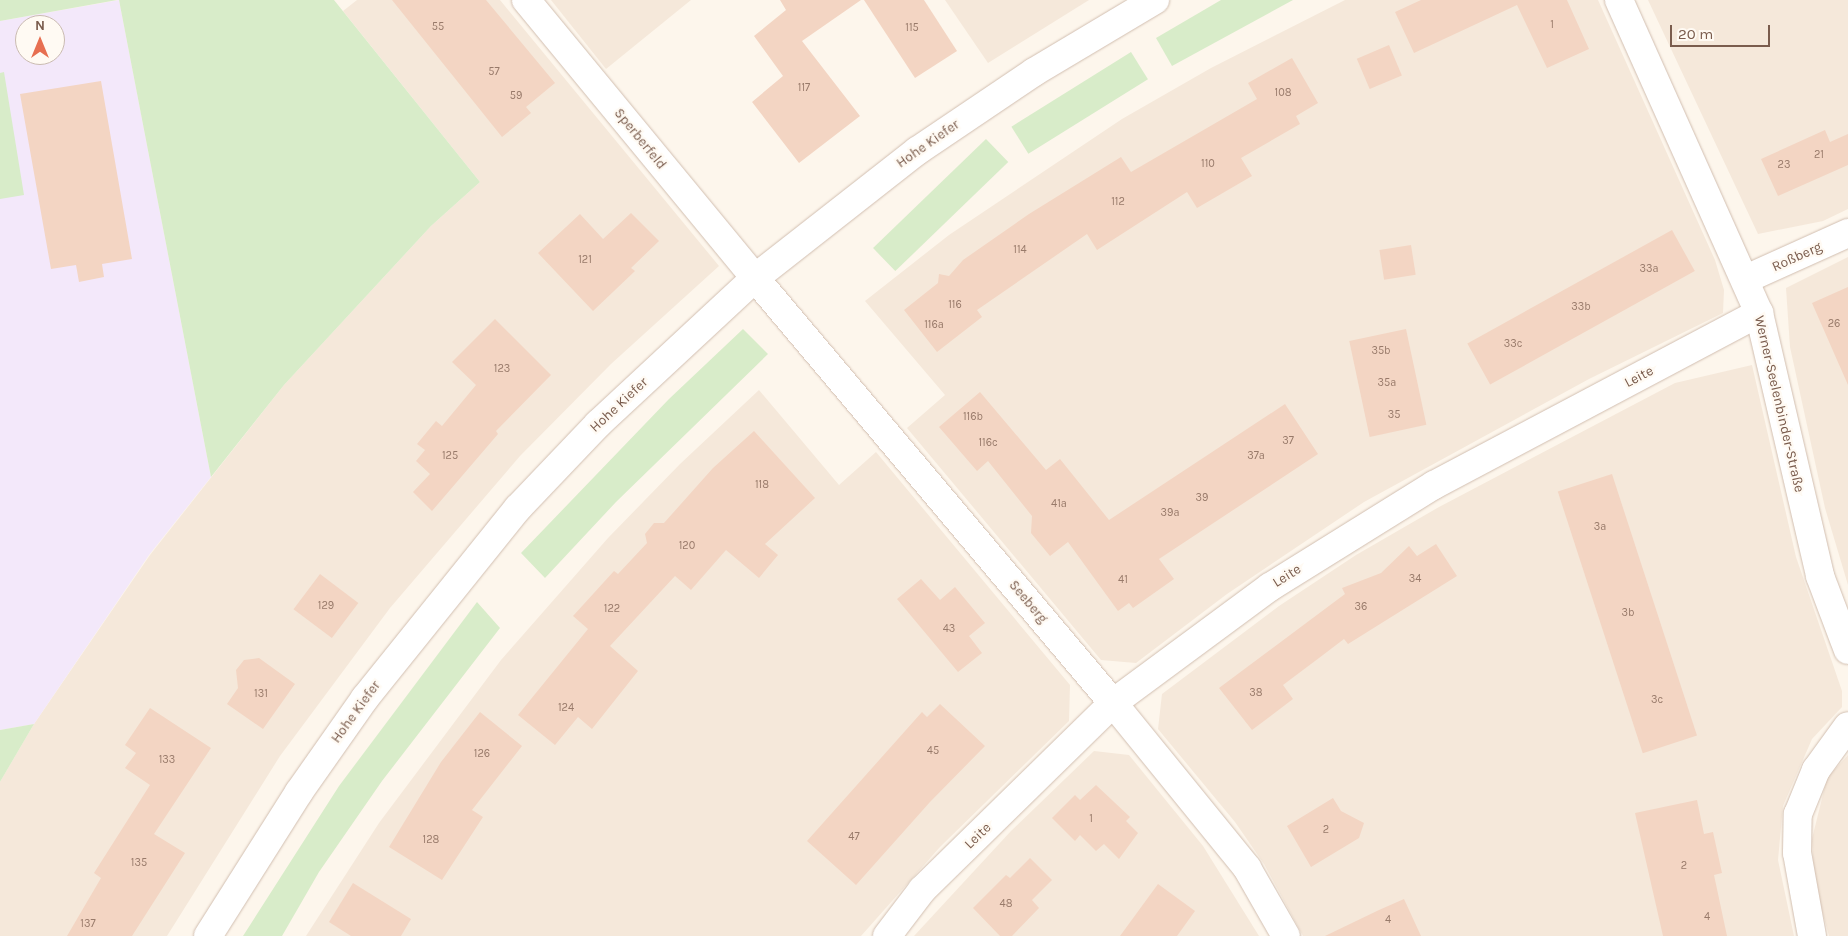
<!DOCTYPE html>
<html>
<head>
<meta charset="utf-8">
<style>
	body { margin:0 }
	#map { position:relative; width:1848px; height:936px; overflow:hidden; background:#fdf6ec; font-family:Karla,sans-serif }
	div>[style] { position:absolute }
	.residential>* { inset:0; background:#f5e8da }
	.education>* { inset:0; background:#f3e8fa }
	.green>* { inset:0; background:#d8ecc9; transform-origin:0 0 }
	.building>* { inset:0; background:#f3d5c3; transform-origin:0 0 }
	.roads { filter:drop-shadow(0 0 1px #d1beb0) drop-shadow(0 0 1px #d1beb0) }
	.minor>* { height:28px; margin:-14px; padding:0 14px; transform-origin:14px; border-radius:14px; background:#fff }
	.tertiary>* { height:28px; margin:-14px; padding:0 14px; transform-origin:14px; border-radius:14px; background:#fff }
	span { translate:-50% -50%; white-space:nowrap; text-align:center; line-height:1.15; -webkit-text-stroke:4.5px #fffaf3; paint-order:stroke }
	.number-label { font-size:11px; color:#987a6a }
	.number-label span { -webkit-text-stroke-width:0 }
	.street-label { font-size:14px; color:#7a5c4d }
	.north { position:absolute; left:15px; top:15px; width:50px; height:50px; box-sizing:border-box; background:#fffaf3; border:1px solid #cabbb1; border-radius:50%; rotate:0deg; font-size:14px; font-weight:700; line-height:20px; text-align:center; color:#7a5c4d }
	.north::after { content:''; display:block; margin:auto; width:18px; height:22px; background:#e76f51; clip-path:polygon(50% 0,100% 100%,50% 72%,0 100%) }
	.scale { position:absolute; left:1670px; top:25px; width:100px; height:22px; box-sizing:border-box; border:2px solid #7a5c4d; border-top:0; padding-left:6px; font-size:15px; line-height:18px; white-space:nowrap; color:#7a5c4d; -webkit-text-stroke:4px #fffaf3; paint-order:stroke }
</style>
</head>
<body>
<div id="map">
	<div class="residential">
		<div style="clip-path:polygon(357px 0,500px 0,719px 266px,611px 364px,520px 456px,390px 608px,280px 756px,167px 936px,0 936px,0 782px,34px 724px,150px 555px,284px 385px,431px 226px,480px 182px,343px 11px)"></div>
		<div style="clip-path:polygon(551px 0,691px 0,606px 69px)"></div>
		<div style="clip-path:polygon(945px 0,1089px 0,988px 63px)"></div>
		<div style="clip-path:polygon(1345px 0,1598px 0,1715px 260px,1724px 290px,1723px 313px,1589px 379px,1364px 502px,1227px 594px,1136px 663px,1101px 660px,907px 428px,945px 395px,865px 301px,949px 235px,1122px 119px,1211px 68px)"></div>
		<div style="clip-path:polygon(1648px 0,1848px 0,1848px 209px,1823px 221px,1758px 234px)"></div>
		<div style="clip-path:polygon(1848px 257px,1848px 585px,1825px 508px,1790px 347px,1786px 288px)"></div>
		<div style="clip-path:polygon(1752px 365px,1796px 557px,1842px 691px,1842px 707px,1812px 739px,1783px 806px,1778px 860px,1794px 936px,1303px 936px,1264px 864px,1235px 822px,1158px 729px,1162px 694px,1279px 606px,1356px 555px,1439px 507px,1675px 383px)"></div>
		<div style="clip-path:polygon(759px 390px,839px 485px,876px 452px,1070px 685px,1069px 721px,940px 847px,861px 936px,306px 936px,379px 823px,501px 660px,608px 538px,680px 464px)"></div>
		<div style="clip-path:polygon(1094px 751px,1129px 755px,1203px 846px,1259px 936px,914px 936px,1011px 831px)"></div>
		<div style="clip-path:polygon(1848px 755px,1848px 936px,1829px 936px,1814px 881px,1812px 839px,1827px 778px)"></div>
	</div>
	<div class="education">
		<div style="clip-path:polygon(evenodd,119px 0,211px 477px,149px 555px,34px 724px,0 730px,0 21px,119px 0,25px 25px,55px 25px,55px 55px,25px 55px,25px 25px)"></div>
	</div>
	<div class="green">
		<div style="clip-path:polygon(0 0,117px 0,0 21px)"></div>
		<div style="clip-path:polygon(119px 0,334px 0,480px 182px,431px 226px,284px 385px,211px 477px)"></div>
		<div style="clip-path:polygon(1221px 0,1293px 0,1172px 66px,1156px 38px)"></div>
		<div style="left:1131px;top:52px;width:32px;height:141px;rotate:58deg"></div>
		<div style="clip-path:polygon(4px 72px,24px 195px,0 199px,0 73px)"></div>
		<div style="left:986px;top:139px;width:32px;height:157px;rotate:46deg"></div>
		<div style="clip-path:polygon(743px 329px,768px 354px,616px 502px,545px 578px,521px 553px,669px 399px)"></div>
		<div style="clip-path:polygon(477px 602px,500px 628px,382px 781px,319px 872px,282px 936px,243px 936px,339px 786px)"></div>
		<div style="clip-path:polygon(34px 724px,0 782px,0 730px)"></div>
	</div>
	<div class="building">
		<div style="clip-path:polygon(392px 0,486px 0,555px 83px,526px 107px,531px 113px,502px 137px)"></div>
		<div style="clip-path:polygon(780px 0,861px 0,802px 41px,860px 116px,799px 163px,752px 102px,783px 76px,754px 36px,786px 10px)"></div>
		<div style="clip-path:polygon(864px 0,924px 0,957px 51px,915px 78px)"></div>
		<div style="clip-path:polygon(1421px 0,1567px 0,1589px 49px,1547px 68px,1517px 5px,1414px 53px,1395px 12px)"></div>
		<div style="left:1389px;top:45px;width:33px;height:35px;rotate:67deg"></div>
		<div style="clip-path:polygon(1292px 58px,1318px 103px,1296px 116px,1300px 124px,1241px 158px,1252px 176px,1197px 208px,1187px 192px,1097px 250px,1087px 234px,977px 310px,982px 317px,937px 352px,904px 310px,938px 283px,939px 274px,949px 276px,963px 260px,1029px 214px,1121px 157px,1131px 172px,1257px 99px,1248px 83px)"></div>
		<div style="clip-path:polygon(101px 81px,132px 259px,102px 264px,104px 277px,79px 282px,76px 265px,51px 269px,20px 94px)"></div>
		<div style="clip-path:polygon(1825px 130px,1830px 142px,1848px 134px,1848px 165px,1778px 196px,1761px 159px)"></div>
		<div style="clip-path:polygon(631px 213px,659px 241px,631px 268px,635px 271px,593px 311px,538px 253px,580px 214px,603px 239px)"></div>
		<div style="left:1672px;top:230px;width:47px;height:234px;rotate:61deg"></div>
		<div style="left:1411px;top:245px;width:30px;height:32px;rotate:81deg"></div>
		<div style="clip-path:polygon(1848px 287px,1848px 385px,1812px 303px)"></div>
		<div style="clip-path:polygon(495px 319px,551px 375px,496px 431px,498px 434px,432px 511px,413px 492px,430px 474px,416px 461px,425px 450px,417px 444px,436px 421px,442px 426px,476px 385px,452px 362px)"></div>
		<div style="left:1406px;top:329px;width:98px;height:58px;rotate:78deg"></div>
		<div style="clip-path:polygon(980px 392px,1046px 470px,1060px 459px,1109px 520px,1285px 404px,1318px 454px,1159px 559px,1174px 579px,1133px 608px,1129px 603px,1118px 611px,1068px 542px,1050px 556px,1031px 533px,1032px 516px,988px 461px,977px 471px,939px 427px)"></div>
		<div style="clip-path:polygon(754px 431px,815px 498px,765px 544px,778px 555px,759px 578px,726px 550px,691px 590px,675px 576px,610px 646px,638px 671px,592px 729px,578px 717px,555px 745px,518px 715px,588px 629px,573px 616px,614px 571px,618px 574px,647px 543px,645px 534px,654px 523px,664px 523px,713px 468px)"></div>
		<div style="left:1612px;top:474px;width:275px;height:57px;rotate:72deg"></div>
		<div style="clip-path:polygon(1436px 544px,1457px 576px,1348px 644px,1344px 639px,1319px 658px,1283px 685px,1293px 699px,1252px 730px,1219px 688px,1345px 594px,1342px 588px,1381px 573px,1409px 546px,1417px 556px)"></div>
		<div style="left:320px;top:574px;width:48px;height:44px;rotate:37deg"></div>
		<div style="clip-path:polygon(921px 579px,940px 600px,955px 587px,985px 623px,969px 636px,982px 653px,958px 672px,897px 599px)"></div>
		<div style="clip-path:polygon(259px 658px,295px 684px,263px 729px,227px 704px,238px 688px,236px 670px,244px 660px)"></div>
		<div style="clip-path:polygon(940px 704px,985px 746px,930px 802px,856px 885px,807px 841px,922px 712px,927px 717px)"></div>
		<div style="clip-path:polygon(150px 708px,211px 748px,154px 834px,185px 853px,132px 936px,67px 936px,101px 878px,94px 873px,150px 785px,125px 768px,136px 753px,125px 745px)"></div>
		<div style="clip-path:polygon(480px 712px,522px 746px,472px 810px,483px 817px,442px 880px,389px 847px,441px 762px)"></div>
		<div style="clip-path:polygon(1096px 785px,1130px 817px,1126px 821px,1138px 833px,1119px 859px,1104px 844px,1096px 851px,1080px 835px,1075px 841px,1052px 818px,1075px 795px,1080px 800px)"></div>
		<div style="clip-path:polygon(1333px 798px,1341px 811px,1364px 823px,1359px 838px,1311px 867px,1287px 826px)"></div>
		<div style="clip-path:polygon(1697px 800px,1704px 834px,1713px 832px,1722px 873px,1714px 875px,1727px 936px,1663px 936px,1635px 813px)"></div>
		<div style="clip-path:polygon(1030px 858px,1052px 880px,1032px 900px,1039px 908px,1012px 936px,1000px 936px,973px 908px,1006px 875px,1010px 878px)"></div>
		<div style="clip-path:polygon(353px 883px,411px 919px,401px 936px,351px 936px,329px 922px)"></div>
		<div style="clip-path:polygon(1158px 884px,1195px 911px,1177px 936px,1120px 936px)"></div>
		<div style="clip-path:polygon(1404px 899px,1421px 936px,1325px 936px,1379px 910px)"></div>
	</div>
	<div class="roads">
		<div class="minor">
			<div style="left:526px;top:0;width:360px;rotate:50.5deg"></div>
			<div style="left:755px;top:278px;width:556px;rotate:49.89deg"></div>
			<div style="left:1113px;top:703px;width:213px;rotate:50.9deg"></div>
			<div style="left:1247px;top:868px;width:78px;rotate:60.2deg"></div>
			<div style="left:1619px;top:0;width:343px;rotate:65.9deg"></div>
			<div style="left:1759px;top:313px;width:270px;rotate:76.9deg"></div>
			<div style="left:1820px;top:576px;width:79px;rotate:69.3deg"></div>
			<div style="left:1746px;top:279px;width:112px;rotate:-24.3deg"></div>
			<div style="left:887px;top:936px;width:58px;rotate:-52.7deg"></div>
			<div style="left:922px;top:890px;width:267px;rotate:-44.4deg"></div>
			<div style="left:1113px;top:703px;width:195px;rotate:-36.5deg"></div>
			<div style="left:1270px;top:587px;width:193px;rotate:-31.9deg"></div>
			<div style="left:1434px;top:485px;width:368px;rotate:-27.9deg"></div>
			<div style="left:1812px;top:936px;width:84px;rotate:-100.2deg"></div>
			<div style="left:1797px;top:853px;width:39px;rotate:-89deg"></div>
			<div style="left:1798px;top:814px;width:48px;rotate:-67.8deg"></div>
			<div style="left:1816px;top:770px;width:54px;rotate:-54deg"></div>
		</div>
		<div class="tertiary">
			<div style="left:208px;top:936px;width:170px;rotate:-57.7deg"></div>
			<div style="left:299px;top:792px;width:115px;rotate:-54.9deg"></div>
			<div style="left:365px;top:698px;width:244px;rotate:-51.2deg"></div>
			<div style="left:518px;top:508px;width:116px;rotate:-46.4deg"></div>
			<div style="left:598px;top:424px;width:214px;rotate:-42.9deg"></div>
			<div style="left:755px;top:278px;width:206px;rotate:-38.1deg"></div>
			<div style="left:917px;top:151px;width:141px;rotate:-34deg"></div>
			<div style="left:1034px;top:72px;width:141px;rotate:-30.8deg"></div>
		</div>
	</div>
	<div class="number-label">
		<span style="left:1552px;top:25px">1</span>
		<span style="left:438px;top:27px">55</span>
		<span style="left:912px;top:28px">115</span>
		<span style="left:494px;top:72px">57</span>
		<span style="left:804px;top:88px">117</span>
		<span style="left:1283px;top:93px">108</span>
		<span style="left:516px;top:96px">59</span>
		<span style="left:1819px;top:155px">21</span>
		<span style="left:1208px;top:164px">110</span>
		<span style="left:1784px;top:165px">23</span>
		<span style="left:1118px;top:202px">112</span>
		<span style="left:1020px;top:250px">114</span>
		<span style="left:585px;top:260px">121</span>
		<span style="left:1649px;top:269px">33a</span>
		<span style="left:955px;top:305px">116</span>
		<span style="left:1581px;top:307px">33b</span>
		<span style="left:1834px;top:324px">26</span>
		<span style="left:934px;top:325px">116a</span>
		<span style="left:1513px;top:344px">33c</span>
		<span style="left:1381px;top:351px">35b</span>
		<span style="left:502px;top:369px">123</span>
		<span style="left:1387px;top:383px">35a</span>
		<span style="left:1394px;top:415px">35</span>
		<span style="left:973px;top:417px">116b</span>
		<span style="left:1288px;top:441px">37</span>
		<span style="left:988px;top:443px">116c</span>
		<span style="left:450px;top:456px">125</span>
		<span style="left:1256px;top:456px">37a</span>
		<span style="left:762px;top:485px">118</span>
		<span style="left:1202px;top:498px">39</span>
		<span style="left:1059px;top:504px">41a</span>
		<span style="left:1170px;top:513px">39a</span>
		<span style="left:1600px;top:527px">3a</span>
		<span style="left:687px;top:546px">120</span>
		<span style="left:1415px;top:579px">34</span>
		<span style="left:1123px;top:580px">41</span>
		<span style="left:326px;top:606px">129</span>
		<span style="left:1361px;top:607px">36</span>
		<span style="left:612px;top:609px">122</span>
		<span style="left:1628px;top:613px">3b</span>
		<span style="left:949px;top:629px">43</span>
		<span style="left:1256px;top:693px">38</span>
		<span style="left:261px;top:694px">131</span>
		<span style="left:1657px;top:700px">3c</span>
		<span style="left:566px;top:708px">124</span>
		<span style="left:933px;top:751px">45</span>
		<span style="left:482px;top:754px">126</span>
		<span style="left:167px;top:760px">133</span>
		<span style="left:1091px;top:819px">1</span>
		<span style="left:1326px;top:830px">2</span>
		<span style="left:854px;top:837px">47</span>
		<span style="left:431px;top:840px">128</span>
		<span style="left:139px;top:863px">135</span>
		<span style="left:1684px;top:866px">2</span>
		<span style="left:1006px;top:904px">48</span>
		<span style="left:1707px;top:917px">4</span>
		<span style="left:1388px;top:920px">4</span>
		<span style="left:88px;top:924px">137</span>
	</div>
	<div class="street-label">
		<span style="left:640px;top:139px;rotate:51deg">Sperberfeld</span>
		<span style="left:928px;top:144px;rotate:-35deg">Hohe Kiefer</span>
		<span style="left:1797px;top:257px;rotate:-24deg">Roßberg</span>
		<span style="left:1639px;top:377px;rotate:-28deg">Leite</span>
		<span style="left:1779px;top:404px;rotate:77deg">Werner-Seelenbinder-Straße</span>
		<span style="left:619px;top:405px;rotate:-43deg">Hohe Kiefer</span>
		<span style="left:1287px;top:576px;rotate:-32deg">Leite</span>
		<span style="left:1028px;top:602px;rotate:50deg">Seeberg</span>
		<span style="left:356px;top:712px;rotate:-54deg">Hohe Kiefer</span>
		<span style="left:978px;top:836px;rotate:-44deg">Leite</span>
	</div>
	<div class="north">N</div>
	<div class="scale">20 m</div>
</div>
</body>
</html>
